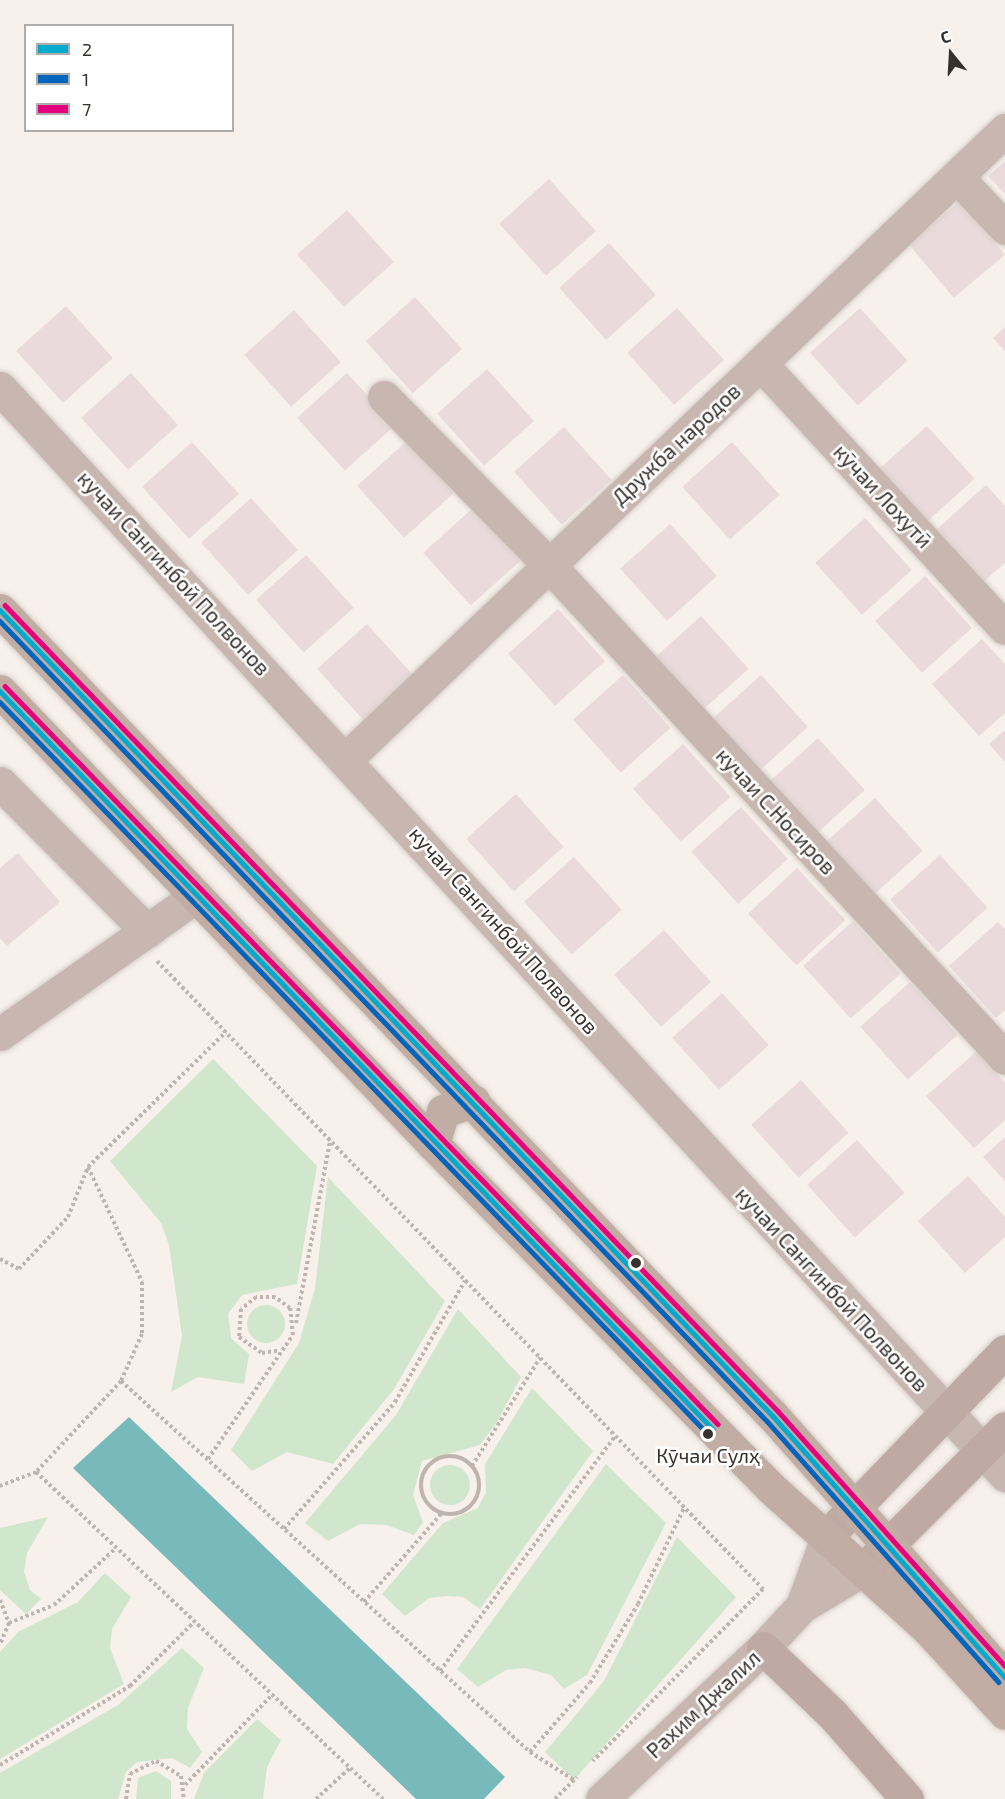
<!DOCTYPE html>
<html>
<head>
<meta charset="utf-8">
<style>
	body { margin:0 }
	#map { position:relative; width:1005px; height:1799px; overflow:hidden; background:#f8f0ea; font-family:"Exo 2",sans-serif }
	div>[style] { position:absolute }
	.green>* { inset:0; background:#d0e7cd }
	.round { border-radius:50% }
	.water>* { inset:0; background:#78babc }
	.building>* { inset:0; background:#eadadb; transform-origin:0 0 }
	.path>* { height:4px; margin-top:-2px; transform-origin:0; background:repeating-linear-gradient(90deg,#bfb4ae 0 3px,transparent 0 6px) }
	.path>.ring { margin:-2px; padding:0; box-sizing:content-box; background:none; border:4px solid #bfb4ae; border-radius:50% }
	.roads { filter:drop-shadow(0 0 2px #d4cec9) drop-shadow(0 0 2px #d4cec9) }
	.minor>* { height:33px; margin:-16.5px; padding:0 16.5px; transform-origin:16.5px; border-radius:16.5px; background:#c8b7b0 }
	.tertiary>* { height:33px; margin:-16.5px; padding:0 16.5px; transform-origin:16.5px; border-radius:16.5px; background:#c8b7b0 }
	.secondary>* { height:33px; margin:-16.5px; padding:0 16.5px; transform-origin:16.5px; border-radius:16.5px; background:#beaaa3 }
	.primary>* { height:33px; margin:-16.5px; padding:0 16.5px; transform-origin:16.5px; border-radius:16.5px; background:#c1ada4 }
	.bus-1>* { height:4.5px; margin:-2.25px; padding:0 2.25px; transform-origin:2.25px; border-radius:2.25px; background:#00a9ce }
	.bus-2>* { height:4.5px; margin:-2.25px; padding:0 2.25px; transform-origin:2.25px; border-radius:2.25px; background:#0065bd }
	.bus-3>* { height:4.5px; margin:-2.25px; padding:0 2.25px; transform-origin:2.25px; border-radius:2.25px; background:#e5007d }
	.dots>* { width:16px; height:16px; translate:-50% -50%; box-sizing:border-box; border:3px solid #fff; border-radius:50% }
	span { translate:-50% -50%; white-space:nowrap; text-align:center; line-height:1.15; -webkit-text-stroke:5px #fff; paint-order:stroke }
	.bus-label { font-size:20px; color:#37312d }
	.street-label { font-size:21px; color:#37312d }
	.legend { position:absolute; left:24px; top:24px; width:210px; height:108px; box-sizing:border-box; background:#fff; border:2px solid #afadab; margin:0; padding:8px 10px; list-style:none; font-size:18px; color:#37312d }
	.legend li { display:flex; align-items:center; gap:12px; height:30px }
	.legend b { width:30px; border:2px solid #afadab }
	.north { position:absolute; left:921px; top:24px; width:60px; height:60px; -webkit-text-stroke:4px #fff; paint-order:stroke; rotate:342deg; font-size:16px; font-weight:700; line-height:24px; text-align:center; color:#37312d }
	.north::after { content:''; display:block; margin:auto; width:21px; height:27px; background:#37312d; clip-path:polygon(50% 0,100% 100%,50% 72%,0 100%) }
</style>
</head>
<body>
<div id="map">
	<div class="green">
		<div style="clip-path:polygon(213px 1059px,317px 1166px,297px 1284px,242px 1295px,228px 1314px,231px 1338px,249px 1354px,244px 1384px,198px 1377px,171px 1392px,182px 1336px,169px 1245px,161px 1223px,110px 1161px)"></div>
		<div style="clip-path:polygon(328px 1177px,445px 1301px,394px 1389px,333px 1464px,287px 1452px,252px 1471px,231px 1450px,299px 1343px,315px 1288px)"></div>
		<div class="round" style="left:247px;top:1305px;width:38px;height:38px"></div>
		<div style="clip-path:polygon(458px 1309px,521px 1377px,497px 1422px,480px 1445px,422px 1461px,413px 1495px,423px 1522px,414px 1535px,386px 1525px,360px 1524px,328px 1541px,305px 1523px,396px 1415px)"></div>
		<div style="clip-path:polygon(532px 1388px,593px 1451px,480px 1609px,463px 1597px,446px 1596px,429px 1598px,405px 1616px,382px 1594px,443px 1523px,478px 1508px,486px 1492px,485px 1464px)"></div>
		<div style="clip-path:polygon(606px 1464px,666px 1523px,587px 1675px,564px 1689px,551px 1675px,525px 1668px,506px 1670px,478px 1687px,457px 1669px)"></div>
		<div class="round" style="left:430px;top:1465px;width:40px;height:40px"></div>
		<div style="clip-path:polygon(48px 1517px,27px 1553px,24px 1572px,30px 1590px,41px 1599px,26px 1614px,0 1590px,0 1528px)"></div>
		<div style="clip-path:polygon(677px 1537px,736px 1597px,574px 1780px,545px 1752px,604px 1681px)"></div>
		<div style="clip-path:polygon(105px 1573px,131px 1597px,112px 1629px,110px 1648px,124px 1684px,0 1759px,0 1652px,18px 1632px,78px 1602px)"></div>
		<div style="clip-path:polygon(182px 1648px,204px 1668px,188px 1708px,187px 1729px,202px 1752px,190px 1768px,172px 1758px,137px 1762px,126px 1772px,118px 1799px,0 1799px,0 1773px,118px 1705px)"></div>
		<div style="clip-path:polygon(257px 1719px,281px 1740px,267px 1767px,263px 1799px,194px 1799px,204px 1773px)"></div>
		<div style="clip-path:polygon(156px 1771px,171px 1781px,171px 1799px,136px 1799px,138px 1778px)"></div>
	</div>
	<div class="water">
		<div style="clip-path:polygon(129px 1417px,505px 1777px,484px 1799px,416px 1799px,73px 1468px)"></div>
	</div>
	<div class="building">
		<div style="clip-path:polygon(1005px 161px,1005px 194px,988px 176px)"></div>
		<div style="left:549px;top:179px;width:70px;height:67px;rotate:48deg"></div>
		<div style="left:960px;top:201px;width:70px;height:67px;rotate:50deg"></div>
		<div style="left:347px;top:210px;width:70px;height:67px;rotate:48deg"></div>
		<div style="left:609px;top:243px;width:70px;height:67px;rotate:48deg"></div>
		<div style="left:415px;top:297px;width:70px;height:66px;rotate:48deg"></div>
		<div style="left:66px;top:306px;width:70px;height:67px;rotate:48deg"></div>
		<div style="left:677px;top:308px;width:70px;height:67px;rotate:48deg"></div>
		<div style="left:860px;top:308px;width:71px;height:67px;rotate:48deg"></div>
		<div style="left:294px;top:310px;width:70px;height:67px;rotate:48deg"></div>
		<div style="clip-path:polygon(1005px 327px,1005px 351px,993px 338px)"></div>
		<div style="left:487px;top:369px;width:70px;height:67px;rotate:48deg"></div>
		<div style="left:131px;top:373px;width:70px;height:67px;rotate:48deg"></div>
		<div style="left:347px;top:373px;width:71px;height:67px;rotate:48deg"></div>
		<div style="left:927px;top:426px;width:71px;height:68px;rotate:48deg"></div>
		<div style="left:564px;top:427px;width:71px;height:67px;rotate:48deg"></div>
		<div style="left:407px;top:441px;width:70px;height:67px;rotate:48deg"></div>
		<div style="left:192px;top:442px;width:70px;height:67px;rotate:48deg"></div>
		<div style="left:732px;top:442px;width:71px;height:67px;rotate:48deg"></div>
		<div style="clip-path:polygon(986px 485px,1005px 506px,1005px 563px,983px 582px,936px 530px)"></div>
		<div style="left:251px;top:498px;width:70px;height:67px;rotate:48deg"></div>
		<div style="left:473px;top:508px;width:71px;height:67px;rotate:48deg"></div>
		<div style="left:865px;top:518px;width:70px;height:67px;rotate:48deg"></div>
		<div style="left:670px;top:524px;width:70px;height:67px;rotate:48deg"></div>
		<div style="left:306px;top:555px;width:71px;height:67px;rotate:48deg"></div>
		<div style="left:925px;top:576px;width:70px;height:67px;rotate:48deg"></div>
		<div style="left:558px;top:609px;width:70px;height:67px;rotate:48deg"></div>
		<div style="left:701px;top:616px;width:71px;height:67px;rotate:48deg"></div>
		<div style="left:367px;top:624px;width:71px;height:67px;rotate:48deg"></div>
		<div style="clip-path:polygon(982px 639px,1005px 664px,1005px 713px,979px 736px,932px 684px)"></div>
		<div style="left:623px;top:675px;width:71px;height:67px;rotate:48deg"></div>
		<div style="left:761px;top:675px;width:70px;height:68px;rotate:48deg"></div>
		<div style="clip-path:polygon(1005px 730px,1005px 762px,989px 744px)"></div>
		<div style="left:818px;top:738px;width:70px;height:67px;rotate:48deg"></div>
		<div style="left:683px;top:744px;width:71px;height:67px;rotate:48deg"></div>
		<div style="left:516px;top:794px;width:71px;height:67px;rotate:48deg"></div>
		<div style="left:875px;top:798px;width:71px;height:67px;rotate:48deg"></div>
		<div style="left:741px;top:807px;width:70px;height:67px;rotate:48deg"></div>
		<div style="clip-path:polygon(18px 853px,60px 902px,7px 946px,0 938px,0 868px)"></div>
		<div style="left:940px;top:855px;width:71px;height:67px;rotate:48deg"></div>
		<div style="left:574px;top:857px;width:71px;height:67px;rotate:48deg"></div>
		<div style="left:797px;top:868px;width:71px;height:67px;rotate:47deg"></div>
		<div style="left:853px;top:921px;width:71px;height:67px;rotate:48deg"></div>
		<div style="clip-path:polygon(998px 922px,1005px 929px,1005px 1010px,996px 1018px,949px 966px)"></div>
		<div style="left:664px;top:930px;width:70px;height:67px;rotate:48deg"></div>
		<div style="left:910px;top:982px;width:71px;height:67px;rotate:48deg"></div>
		<div style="left:722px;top:993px;width:70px;height:67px;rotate:48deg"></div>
		<div style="clip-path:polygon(977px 1051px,1005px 1083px,1005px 1120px,974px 1148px,926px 1096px)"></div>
		<div style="left:801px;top:1080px;width:71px;height:67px;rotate:48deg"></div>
		<div style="clip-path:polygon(1005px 1137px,1005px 1181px,983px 1157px)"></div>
		<div style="left:857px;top:1140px;width:71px;height:67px;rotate:48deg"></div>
		<div style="clip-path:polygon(968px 1176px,1005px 1217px,1005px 1237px,965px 1273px,918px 1221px)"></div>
	</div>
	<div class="path">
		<div style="left:157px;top:961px;width:873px;rotate:46.02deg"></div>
		<div style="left:763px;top:1589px;width:242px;rotate:134.7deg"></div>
		<div style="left:88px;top:1167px;width:193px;rotate:-44.4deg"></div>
		<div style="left:0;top:1259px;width:21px;rotate:28deg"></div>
		<div style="left:19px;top:1269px;width:71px;rotate:-46.7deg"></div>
		<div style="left:68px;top:1217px;width:54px;rotate:-68.2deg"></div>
		<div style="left:88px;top:1167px;width:127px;rotate:64.8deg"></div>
		<div style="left:142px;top:1282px;width:52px;rotate:90deg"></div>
		<div style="left:142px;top:1334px;width:51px;rotate:114.1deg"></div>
		<div style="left:121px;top:1381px;width:125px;rotate:133deg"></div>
		<div style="left:36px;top:1472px;width:39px;rotate:159deg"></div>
		<div style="left:296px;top:1323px;width:184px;rotate:-79.4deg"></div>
		<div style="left:121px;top:1381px;width:552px;rotate:42.21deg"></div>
		<div style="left:530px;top:1752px;width:52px;rotate:32.5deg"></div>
		<div class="ring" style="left:421px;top:1456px;width:54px;height:54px"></div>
		<div style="left:208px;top:1459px;width:150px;rotate:-55.6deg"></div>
		<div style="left:293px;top:1335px;width:27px;rotate:-96deg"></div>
		<div style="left:290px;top:1308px;width:19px;rotate:-144deg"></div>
		<div style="left:275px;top:1297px;width:19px;rotate:180deg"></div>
		<div style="left:256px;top:1297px;width:19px;rotate:141deg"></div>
		<div style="left:241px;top:1309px;width:28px;rotate:94deg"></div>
		<div style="left:239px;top:1337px;width:28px;rotate:35deg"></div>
		<div style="left:262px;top:1353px;width:18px;rotate:-9deg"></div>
		<div style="left:472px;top:1466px;width:128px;rotate:-57.8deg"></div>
		<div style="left:36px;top:1472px;width:477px;rotate:43.3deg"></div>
		<div style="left:284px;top:1529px;width:169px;rotate:-48.8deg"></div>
		<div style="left:395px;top:1402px;width:140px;rotate:-60deg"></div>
		<div style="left:0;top:1600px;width:25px;rotate:69deg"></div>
		<div style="left:9px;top:1623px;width:23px;rotate:113deg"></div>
		<div style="left:364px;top:1602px;width:118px;rotate:-48.8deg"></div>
		<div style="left:9px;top:1623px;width:48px;rotate:-21.8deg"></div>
		<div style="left:54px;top:1605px;width:84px;rotate:-42.6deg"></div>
		<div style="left:440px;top:1671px;width:293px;rotate:-53.3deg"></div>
		<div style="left:530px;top:1752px;width:91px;rotate:-49deg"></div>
		<div style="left:590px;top:1683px;width:92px;rotate:-58.7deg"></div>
		<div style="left:638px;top:1604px;width:106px;rotate:-64.4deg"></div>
		<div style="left:0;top:1765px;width:152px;rotate:-31.3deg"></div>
		<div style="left:130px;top:1686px;width:91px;rotate:-45deg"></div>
		<div style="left:185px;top:1785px;width:125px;rotate:-46deg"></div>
		<div style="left:126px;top:1799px;width:25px;rotate:-81deg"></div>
		<div style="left:130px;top:1774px;width:29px;rotate:-27deg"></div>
		<div style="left:156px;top:1761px;width:29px;rotate:31deg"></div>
		<div style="left:181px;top:1776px;width:23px;rotate:83deg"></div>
		<div style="left:316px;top:1799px;width:46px;rotate:-42.4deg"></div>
		<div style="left:555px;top:1799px;width:31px;rotate:-45deg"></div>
	</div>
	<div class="roads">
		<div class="minor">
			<div style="left:957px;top:177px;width:70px;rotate:46.7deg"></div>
			<div style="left:761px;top:364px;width:359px;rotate:47.3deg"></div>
			<div style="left:0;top:388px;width:1395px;rotate:47.24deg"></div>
			<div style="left:384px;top:397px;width:233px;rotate:45.5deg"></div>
			<div style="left:547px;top:563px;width:674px;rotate:47.22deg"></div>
			<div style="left:347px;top:758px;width:910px;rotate:-43.66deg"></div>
			<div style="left:0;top:783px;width:209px;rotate:45.2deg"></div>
			<div style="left:0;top:1034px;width:240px;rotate:-35.1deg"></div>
			<div style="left:602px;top:1799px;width:221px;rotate:-43.2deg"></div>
		</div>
		<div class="tertiary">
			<div style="left:947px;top:1412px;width:86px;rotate:47.4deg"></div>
			<div style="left:802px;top:1606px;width:76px;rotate:-69.9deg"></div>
			<div style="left:763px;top:1648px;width:57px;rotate:-47.1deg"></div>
			<div style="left:802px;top:1606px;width:72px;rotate:-30.8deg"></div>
		</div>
		<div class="secondary">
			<div style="left:828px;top:1535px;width:255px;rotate:-46.1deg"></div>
			<div style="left:864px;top:1569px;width:199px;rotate:-45deg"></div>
			<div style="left:763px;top:1648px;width:97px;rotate:43.7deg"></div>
			<div style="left:833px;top:1715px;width:112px;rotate:48.6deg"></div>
		</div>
		<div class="primary">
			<div style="left:0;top:610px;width:1117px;rotate:46.2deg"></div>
			<div style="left:773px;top:1416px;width:349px;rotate:48.4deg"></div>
			<div style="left:0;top:691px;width:627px;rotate:46.29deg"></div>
			<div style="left:433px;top:1144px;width:482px;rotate:45.5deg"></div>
			<div style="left:771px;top:1488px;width:210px;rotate:41.9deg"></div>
			<div style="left:927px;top:1628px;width:115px;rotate:47.5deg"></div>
			<div style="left:433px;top:1144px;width:34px;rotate:-73deg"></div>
			<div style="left:443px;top:1111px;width:32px;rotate:-18deg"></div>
		</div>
	</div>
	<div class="bus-1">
		<div style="left:0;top:610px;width:1117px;rotate:46.2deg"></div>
		<div style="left:773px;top:1416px;width:349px;rotate:48.4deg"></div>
		<div style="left:0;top:691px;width:1026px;rotate:45.99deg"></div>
	</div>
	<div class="bus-2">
		<div style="left:0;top:621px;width:1108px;rotate:46.21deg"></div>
		<div style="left:767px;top:1421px;width:349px;rotate:48.4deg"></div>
		<div style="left:0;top:702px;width:1018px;rotate:45.95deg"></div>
	</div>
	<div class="bus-3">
		<div style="left:5px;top:605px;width:1117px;rotate:46.2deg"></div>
		<div style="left:778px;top:1411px;width:341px;rotate:48.3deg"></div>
		<div style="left:5px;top:686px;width:1026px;rotate:45.99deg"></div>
	</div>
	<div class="dots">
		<div style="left:636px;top:1263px;background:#37312d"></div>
		<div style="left:708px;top:1434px;background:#37312d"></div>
	</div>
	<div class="bus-label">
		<span style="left:708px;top:1455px">Кӯчаи Сулҳ</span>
	</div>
	<div class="street-label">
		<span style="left:676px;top:444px;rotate:-43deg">Дружба народов</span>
		<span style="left:883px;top:496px;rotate:47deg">кӯчаи Лохутӣ</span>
		<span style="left:174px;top:573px;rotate:47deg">кучаи Сангинбой Полвонов</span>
		<span style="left:776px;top:811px;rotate:47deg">кучаи С.Носиров</span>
		<span style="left:504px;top:930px;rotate:48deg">кучаи Сангинбой Полвонов</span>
		<span style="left:832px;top:1289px;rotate:47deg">кучаи Сангинбой Полвонов</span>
		<span style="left:703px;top:1704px;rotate:-43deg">Рахим Джалил</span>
	</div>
	<ul class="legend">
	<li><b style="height:8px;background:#00a9ce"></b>2</li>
	<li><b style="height:8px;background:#0065bd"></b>1</li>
	<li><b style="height:8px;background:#e5007d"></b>7</li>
	</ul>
	<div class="north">С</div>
</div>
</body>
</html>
